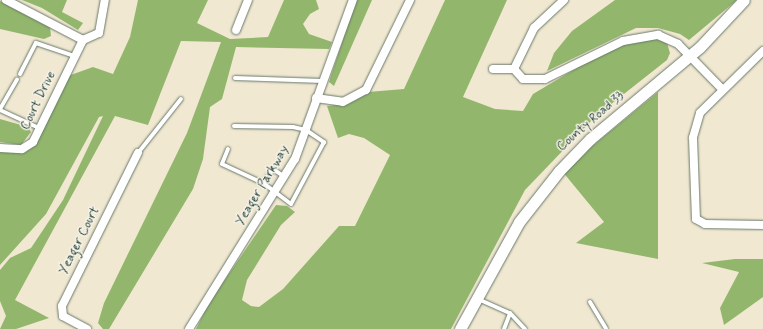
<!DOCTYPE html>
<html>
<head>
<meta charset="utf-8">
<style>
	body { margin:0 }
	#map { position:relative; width:763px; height:329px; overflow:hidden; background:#f1e8d1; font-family:Mynerve,sans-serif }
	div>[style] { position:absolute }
	.forest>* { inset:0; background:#92b76c }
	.roads { filter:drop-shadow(0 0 1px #68796b) drop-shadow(0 0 1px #68796b) }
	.lane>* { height:4px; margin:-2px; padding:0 2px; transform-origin:2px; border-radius:2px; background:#fff }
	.street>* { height:8px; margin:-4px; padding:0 4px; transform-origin:4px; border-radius:4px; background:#fff }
	.secondary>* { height:11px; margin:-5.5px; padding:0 5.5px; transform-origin:5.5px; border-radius:5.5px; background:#fff }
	span { translate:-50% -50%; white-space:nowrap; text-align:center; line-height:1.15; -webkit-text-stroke:3px #f7f3e8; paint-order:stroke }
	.street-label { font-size:13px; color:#1f3d34 }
</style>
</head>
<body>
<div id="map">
	<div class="forest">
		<div style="clip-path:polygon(22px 0,67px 0,62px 12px,83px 23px,78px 30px,42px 8px)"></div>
		<div style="clip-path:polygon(138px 0,208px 0,197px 23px,230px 39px,268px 37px,284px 0,316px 0,319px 9px,310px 14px,303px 24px,309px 34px,332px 42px,329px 49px,236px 47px,222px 99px,210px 107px,203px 159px,193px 189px,109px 329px,103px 329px,98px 323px,104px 303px,187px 133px,221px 42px,181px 41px,148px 125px,115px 116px,15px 300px,49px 318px,16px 329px,0 329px,6px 316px,0 301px,0 270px,10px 258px,31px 248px,63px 200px,103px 116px,99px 117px,46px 214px,0 265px,0 152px,26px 152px,36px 144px,68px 76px,93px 67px,113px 74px,130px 37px)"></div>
		<div style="clip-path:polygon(356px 0,372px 0,334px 86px,329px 82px)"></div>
		<div style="clip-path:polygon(445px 0,507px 0,463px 97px,495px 109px,523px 111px,533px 94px,614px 46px,654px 38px,667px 43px,670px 53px,667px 60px,596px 116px,525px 190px,451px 329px,196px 329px,209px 303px,276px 205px,287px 206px,295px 212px,281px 225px,247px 280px,242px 300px,251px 306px,259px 307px,283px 289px,339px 226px,355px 226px,390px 155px,364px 138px,349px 134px,338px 138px,327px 106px,346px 104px,368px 92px,404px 89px)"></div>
		<div style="clip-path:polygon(615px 0,737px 0,689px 40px,680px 34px,658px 28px,636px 28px,547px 71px,554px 53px,572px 31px)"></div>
		<div style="clip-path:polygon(0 1px,50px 27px,51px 36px,44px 39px,0 29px)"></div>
		<div style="clip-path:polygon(658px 92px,658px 259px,576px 243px,604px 222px,562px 171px)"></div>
		<div style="clip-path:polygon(0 119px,28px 127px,31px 132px,21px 145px,0 142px)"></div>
		<div style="clip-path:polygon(735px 259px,763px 259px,763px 297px,724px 325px,720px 308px,739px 272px,702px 263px)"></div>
	</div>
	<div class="roads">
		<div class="lane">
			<div style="left:20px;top:74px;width:35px;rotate:-63deg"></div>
			<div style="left:36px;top:43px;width:40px;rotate:18.9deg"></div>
			<div style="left:235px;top:78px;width:88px;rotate:2deg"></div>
			<div style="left:0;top:109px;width:34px;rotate:-60deg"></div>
			<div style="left:0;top:110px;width:43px;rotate:24.8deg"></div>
			<div style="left:234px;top:126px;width:59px;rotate:1deg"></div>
			<div style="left:293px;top:127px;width:13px;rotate:13deg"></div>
			<div style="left:306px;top:130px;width:22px;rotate:34deg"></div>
			<div style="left:324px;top:142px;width:70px;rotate:118deg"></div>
			<div style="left:291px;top:204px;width:35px;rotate:-143deg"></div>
			<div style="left:263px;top:183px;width:17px;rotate:-54deg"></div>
			<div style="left:273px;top:169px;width:14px;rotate:34deg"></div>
			<div style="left:228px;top:149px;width:16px;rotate:112deg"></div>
			<div style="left:222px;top:164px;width:45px;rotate:24.9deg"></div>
			<div style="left:138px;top:153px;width:69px;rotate:-51.5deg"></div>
			<div style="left:478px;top:299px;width:35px;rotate:24deg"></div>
			<div style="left:510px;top:313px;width:22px;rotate:47deg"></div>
			<div style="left:590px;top:302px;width:31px;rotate:59deg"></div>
			<div style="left:504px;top:329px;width:17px;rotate:-69deg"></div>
		</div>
		<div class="street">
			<div style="left:6px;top:0;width:87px;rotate:27.5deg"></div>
			<div style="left:83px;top:40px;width:17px;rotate:-24deg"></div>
			<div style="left:99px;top:33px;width:34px;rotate:-80deg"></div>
			<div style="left:236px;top:30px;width:32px;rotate:-68deg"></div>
			<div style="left:763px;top:51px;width:88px;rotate:135.5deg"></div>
			<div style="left:700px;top:113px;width:26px;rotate:106deg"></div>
			<div style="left:693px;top:138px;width:81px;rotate:87.9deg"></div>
			<div style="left:696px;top:219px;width:10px;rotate:29deg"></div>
			<div style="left:705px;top:224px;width:58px;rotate:1deg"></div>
			<div style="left:493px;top:69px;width:21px"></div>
			<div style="left:514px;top:69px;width:46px;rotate:-64deg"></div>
			<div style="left:534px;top:28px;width:41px;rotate:-43deg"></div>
			<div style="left:514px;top:69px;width:13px;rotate:48deg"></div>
			<div style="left:523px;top:79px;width:22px"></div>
			<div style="left:545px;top:79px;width:87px;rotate:-26deg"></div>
			<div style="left:623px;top:41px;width:36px;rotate:-10deg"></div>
			<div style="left:658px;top:35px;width:22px;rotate:24deg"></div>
			<div style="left:678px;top:44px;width:64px;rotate:45.6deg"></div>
			<div style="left:316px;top:98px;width:27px;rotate:8deg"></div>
			<div style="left:343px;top:102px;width:26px;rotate:-28deg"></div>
			<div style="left:366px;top:90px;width:100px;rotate:-63.9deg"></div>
			<div style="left:0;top:148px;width:22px;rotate:3deg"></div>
			<div style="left:22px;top:149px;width:13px;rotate:-32deg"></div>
			<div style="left:33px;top:142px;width:114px;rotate:-63.9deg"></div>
			<div style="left:87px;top:329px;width:27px;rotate:-152deg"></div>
			<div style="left:63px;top:316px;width:10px;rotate:-96deg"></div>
			<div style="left:62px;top:306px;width:171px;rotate:-63.6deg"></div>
			<div style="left:189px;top:329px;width:200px;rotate:-58.1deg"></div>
			<div style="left:295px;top:159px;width:169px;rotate:-70deg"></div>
		</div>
		<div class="secondary">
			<div style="left:460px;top:329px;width:122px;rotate:-61.1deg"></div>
			<div style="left:519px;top:222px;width:65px;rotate:-51.9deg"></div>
			<div style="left:559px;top:171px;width:45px;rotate:-45.9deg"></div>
			<div style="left:590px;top:139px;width:143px;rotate:-39.9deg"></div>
			<div style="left:700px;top:47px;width:64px;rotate:-46.9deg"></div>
		</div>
	</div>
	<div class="street-label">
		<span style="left:39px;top:101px;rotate:-64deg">Court Drive</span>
		<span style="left:591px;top:122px;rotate:-41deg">County Road 33</span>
		<span style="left:263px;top:186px;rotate:-59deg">Yeager Parkway</span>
		<span style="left:80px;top:241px;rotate:-63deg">Yeager Court</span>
	</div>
</div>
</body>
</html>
